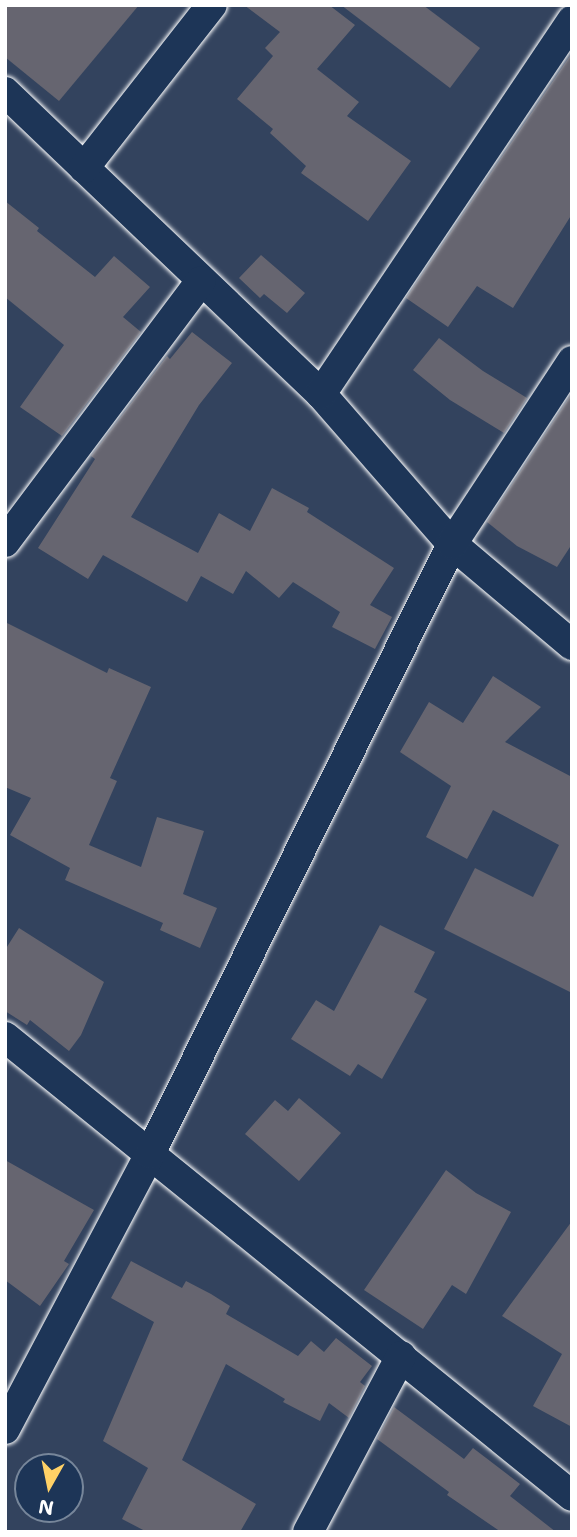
<!DOCTYPE html>
<html>
<head>
<meta charset="utf-8">
<style>
	body { margin:0 }
	#map { position:relative; width:577px; height:1537px; overflow:hidden; background:#33435e; font-family:"Shantell Sans",sans-serif }
	div>[style] { position:absolute }
	.building>* { inset:0; background:#666570 }
	.roads { filter:drop-shadow(0 0 2px #fff) drop-shadow(0 0 2px #fff) }
	.street>* { height:30px; margin:-15px; padding:0 15px; transform-origin:15px; border-radius:15px; background:#1d3557 }
	span { translate:-50% -50%; white-space:nowrap; text-align:center; line-height:1.15; -webkit-text-stroke:7px #1d3557; paint-order:stroke }
	.frame { position:absolute; inset:0; border:7px solid #fff; pointer-events:none }
	.north { position:absolute; left:14px; top:1453px; width:70px; height:70px; box-sizing:border-box; background:#1d3557; border:2px solid #77869a; border-radius:50%; rotate:189deg; font-size:19px; font-weight:700; line-height:28px; text-align:center; color:#fff }
	.north::after { content:''; display:block; margin:auto; width:24px; height:32px; background:#ffd166; clip-path:polygon(50% 0,100% 100%,50% 72%,0 100%) }
</style>
</head>
<body>
<div id="map">
	<div class="building">
		<div style="clip-path:polygon(5px 5px,139px 5px,59px 101px,5px 57px)"></div>
		<div style="clip-path:polygon(244px 5px,329px 5px,355px 25px,317px 69px,359px 102px,347px 116px,411px 161px,368px 221px,301px 173px,306px 166px,270px 133px,273px 129px,237px 99px,273px 56px,265px 48px,280px 32px)"></div>
		<div style="clip-path:polygon(341px 5px,423px 5px,480px 48px,450px 88px)"></div>
		<div style="clip-path:polygon(572px 53px,572px 214px,513px 308px,477px 286px,448px 327px,406px 298px)"></div>
		<div style="clip-path:polygon(5px 201px,39px 228px,37px 231px,95px 277px,114px 256px,150px 287px,123px 317px,141px 332px,62px 436px,20px 407px,64px 345px,5px 297px)"></div>
		<div style="clip-path:polygon(261px 255px,305px 293px,287px 313px,264px 294px,260px 298px,239px 278px)"></div>
		<div style="clip-path:polygon(192px 332px,232px 363px,199px 405px,131px 517px,198px 553px,219px 513px,250px 531px,272px 488px,309px 508px,307px 512px,394px 568px,370px 605px,392px 617px,375px 649px,332px 627px,340px 612px,293px 582px,279px 598px,246px 571px,233px 594px,201px 576px,187px 602px,103px 555px,88px 579px,38px 548px,95px 459px,91px 456px,167px 356px,170px 359px)"></div>
		<div style="clip-path:polygon(439px 338px,483px 371px,527px 398px,504px 433px,450px 400px,413px 370px)"></div>
		<div style="clip-path:polygon(572px 393px,572px 544px,557px 567px,517px 546px,487px 522px)"></div>
		<div style="clip-path:polygon(5px 622px,107px 673px,109px 668px,151px 687px,110px 778px,117px 781px,89px 845px,141px 867px,157px 817px,204px 831px,183px 894px,217px 908px,200px 948px,160px 930px,163px 923px,65px 880px,70px 868px,10px 835px,31px 798px,5px 787px)"></div>
		<div style="clip-path:polygon(493px 676px,541px 707px,505px 742px,572px 777px,572px 993px,444px 929px,475px 868px,533px 897px,559px 845px,493px 810px,467px 859px,426px 837px,451px 786px,400px 752px,429px 702px,463px 723px)"></div>
		<div style="clip-path:polygon(380px 925px,435px 952px,414px 992px,427px 999px,382px 1079px,358px 1064px,350px 1076px,291px 1039px,316px 1000px,334px 1011px)"></div>
		<div style="clip-path:polygon(19px 928px,104px 982px,81px 1035px,69px 1051px,30px 1020px,27px 1025px,5px 1011px,5px 950px)"></div>
		<div style="clip-path:polygon(299px 1098px,341px 1133px,299px 1181px,245px 1134px,275px 1100px,288px 1111px)"></div>
		<div style="clip-path:polygon(5px 1160px,94px 1210px,64px 1261px,69px 1264px,40px 1306px,5px 1280px)"></div>
		<div style="clip-path:polygon(446px 1170px,476px 1193px,511px 1212px,466px 1294px,452px 1285px,423px 1329px,364px 1290px)"></div>
		<div style="clip-path:polygon(572px 1221px,572px 1427px,533px 1406px,562px 1354px,502px 1316px)"></div>
		<div style="clip-path:polygon(131px 1261px,182px 1288px,186px 1281px,211px 1294px,230px 1306px,226px 1314px,298px 1356px,311px 1341px,324px 1352px,336px 1338px,372px 1366px,360px 1382px,365px 1386px,349px 1418px,329px 1403px,320px 1421px,283px 1402px,285px 1399px,226px 1364px,182px 1460px,256px 1504px,240px 1532px,147px 1532px,122px 1519px,148px 1468px,103px 1441px,154px 1322px,111px 1298px)"></div>
		<div style="clip-path:polygon(394px 1407px,464px 1459px,473px 1448px,520px 1484px,510px 1496px,556px 1532px,501px 1532px,447px 1495px,449px 1492px,377px 1439px)"></div>
	</div>
	<div class="roads">
		<div class="street">
			<div style="left:5px;top:92px;width:437px;rotate:43.7deg"></div>
			<div style="left:321px;top:394px;width:199px;rotate:48.9deg"></div>
			<div style="left:452px;top:544px;width:157px;rotate:40.1deg"></div>
			<div style="left:84px;top:168px;width:207px;rotate:-51.9deg"></div>
			<div style="left:321px;top:394px;width:450px;rotate:-56.1deg"></div>
			<div style="left:5px;top:542px;width:326px;rotate:-53.1deg"></div>
			<div style="left:5px;top:1037px;width:729px;rotate:38.99deg"></div>
			<div style="left:5px;top:1429px;width:311px;rotate:-62.2deg"></div>
			<div style="left:150px;top:1154px;width:681px;rotate:-63.66deg"></div>
			<div style="left:452px;top:544px;width:219px;rotate:-56.7deg"></div>
			<div style="left:308px;top:1532px;width:199px;rotate:-62.1deg"></div>
		</div>
	</div>
	<div class="frame"></div>
	<div class="north">N</div>
</div>
</body>
</html>
